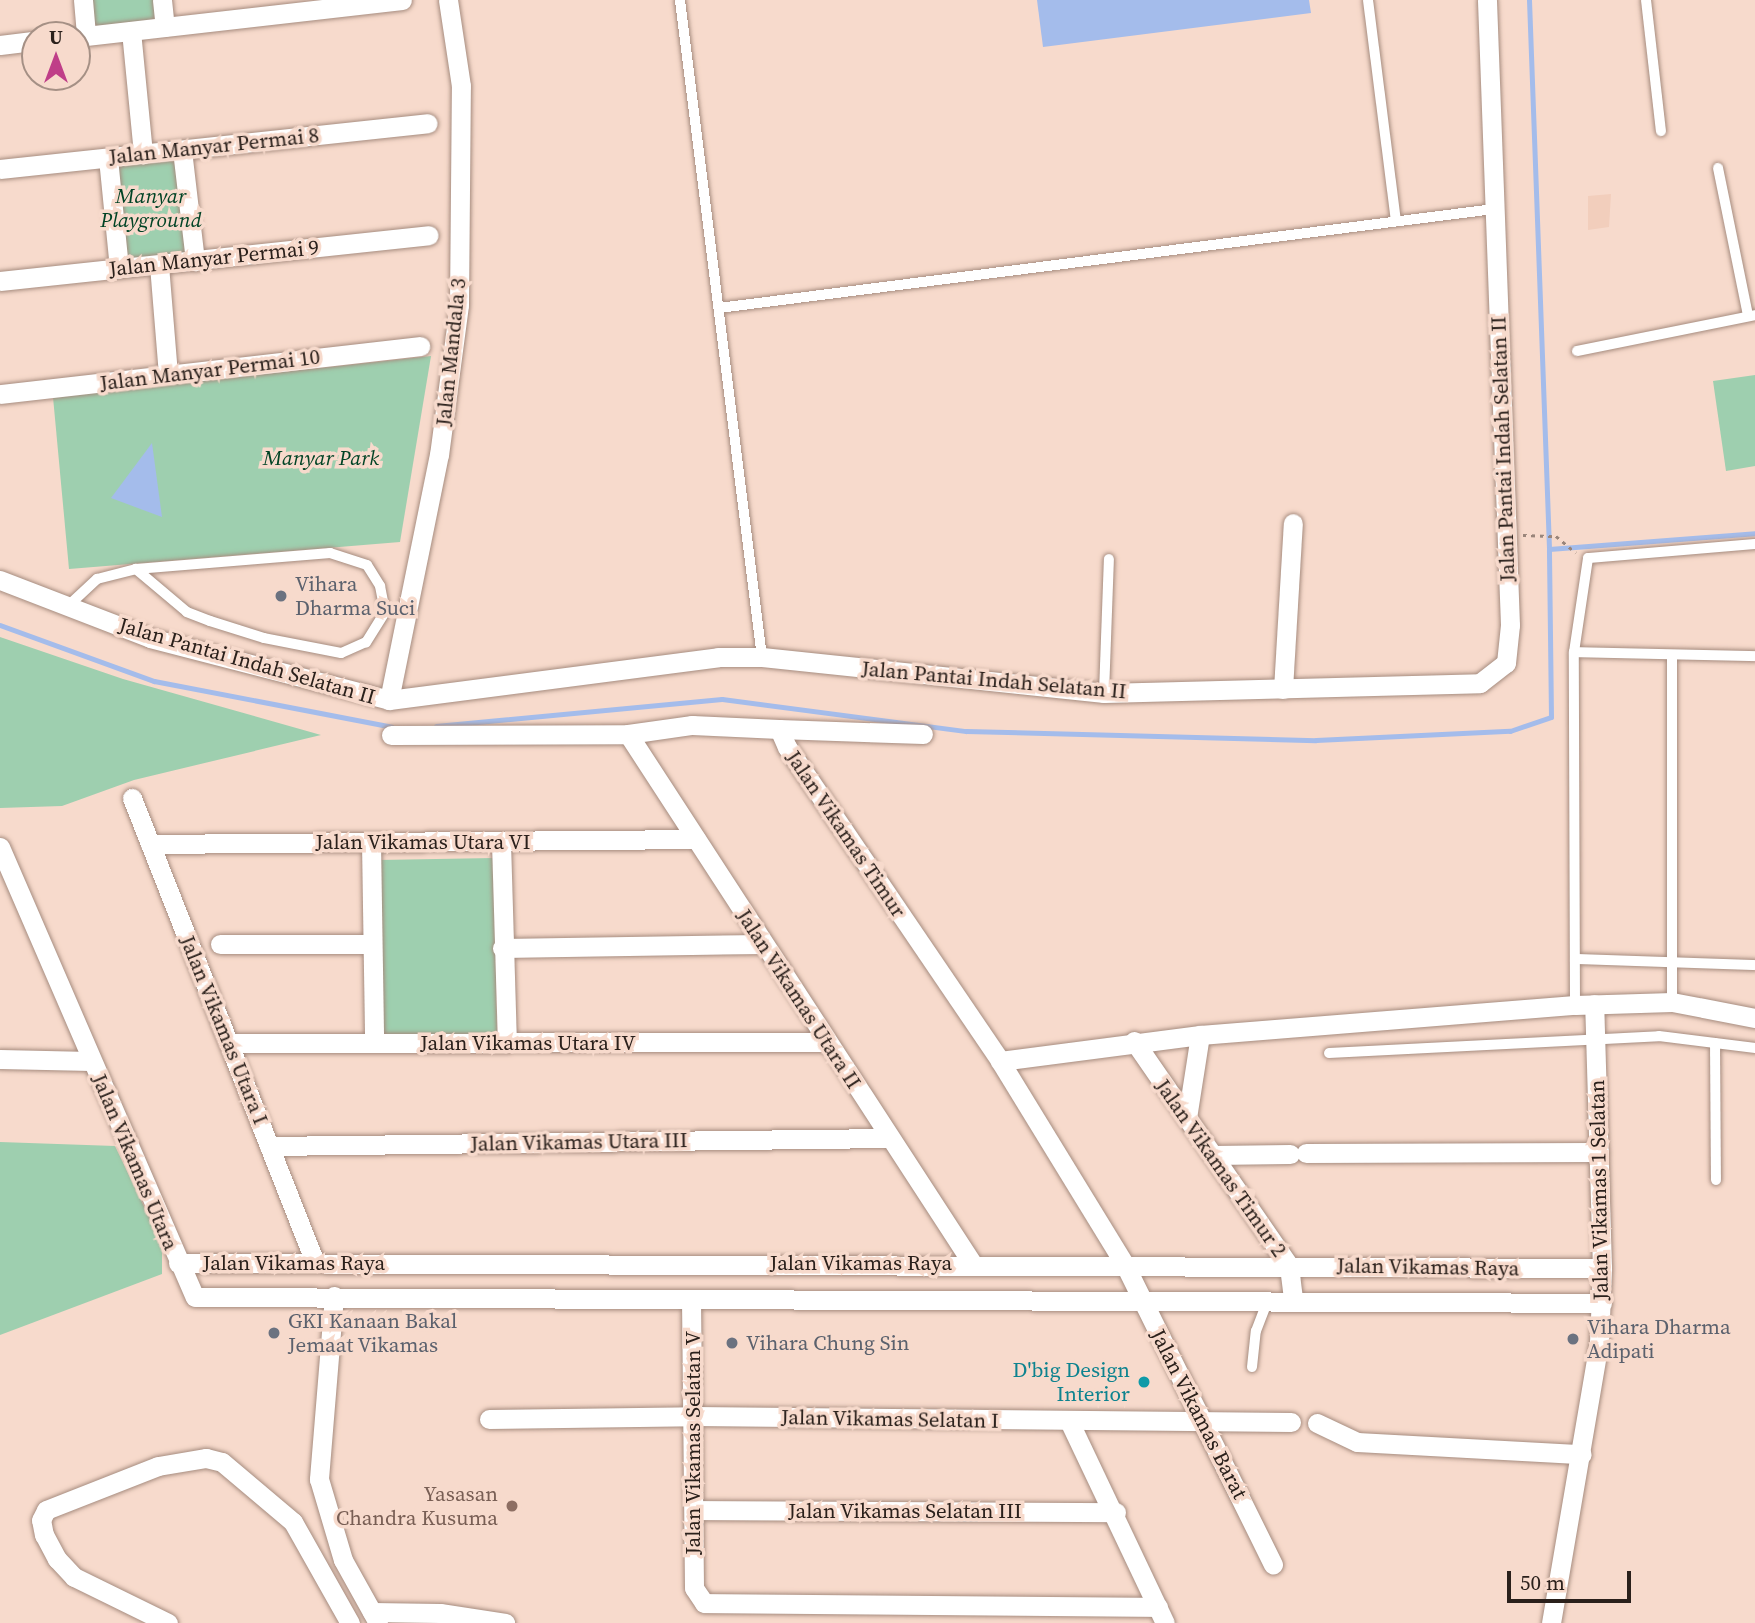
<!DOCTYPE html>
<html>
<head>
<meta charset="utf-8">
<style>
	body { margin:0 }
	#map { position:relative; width:1755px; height:1623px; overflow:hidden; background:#f7dacc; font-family:"Source Serif 4",serif }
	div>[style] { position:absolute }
	.built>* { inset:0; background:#f2cebc }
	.green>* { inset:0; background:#9ecfaf; transform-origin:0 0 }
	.water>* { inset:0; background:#a4bceb }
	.stream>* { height:5px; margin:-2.5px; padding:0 2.5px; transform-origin:2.5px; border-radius:2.5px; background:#a4bceb }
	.path>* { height:2.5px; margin-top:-1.25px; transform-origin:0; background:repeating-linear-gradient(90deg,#99857b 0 3.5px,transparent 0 8.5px) }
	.roads { filter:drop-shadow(0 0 2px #a68c7f) drop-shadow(0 0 2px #a68c7f) }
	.lane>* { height:10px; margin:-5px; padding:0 5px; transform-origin:5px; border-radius:5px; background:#fff }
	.street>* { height:19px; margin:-9.5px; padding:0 9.5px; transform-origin:9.5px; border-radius:9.5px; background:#fff }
	.dots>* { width:19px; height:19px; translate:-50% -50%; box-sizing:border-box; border:4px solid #f7dacc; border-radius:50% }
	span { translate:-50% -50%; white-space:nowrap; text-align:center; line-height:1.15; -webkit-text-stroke:7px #f7dacc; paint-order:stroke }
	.street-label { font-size:21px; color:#2a201b }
	.park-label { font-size:21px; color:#004325; font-style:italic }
	.worship-label { font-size:21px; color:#5b616d }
	.left { translate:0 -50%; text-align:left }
	.culture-label { font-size:21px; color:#0d838f }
	.right { translate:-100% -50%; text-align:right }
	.education-label { font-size:21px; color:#785e54 }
	.north { position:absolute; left:21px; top:21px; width:70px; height:70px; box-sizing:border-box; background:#f7dacc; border:2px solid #a59085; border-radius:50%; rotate:0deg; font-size:19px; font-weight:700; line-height:28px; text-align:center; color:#2a201b }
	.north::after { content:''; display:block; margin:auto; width:24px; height:32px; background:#bf3e88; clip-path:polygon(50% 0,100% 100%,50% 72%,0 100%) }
	.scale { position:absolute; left:1507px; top:1571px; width:124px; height:32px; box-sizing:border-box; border:4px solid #2a201b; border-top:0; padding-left:9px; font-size:21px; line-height:24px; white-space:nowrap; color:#2a201b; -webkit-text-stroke:5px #f7dacc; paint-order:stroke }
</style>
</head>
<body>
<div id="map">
	<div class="built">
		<div style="clip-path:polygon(1611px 194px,1609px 227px,1588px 230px,1588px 196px)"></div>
	</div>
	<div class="green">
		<div style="clip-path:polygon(83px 0,162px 0,165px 27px,86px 36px)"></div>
		<div style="left:179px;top:153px;width:104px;height:68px;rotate:84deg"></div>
		<div style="clip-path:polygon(431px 356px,400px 542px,69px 569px,53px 397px)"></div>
		<div style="clip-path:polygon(1755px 375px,1755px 466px,1726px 471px,1713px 381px)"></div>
		<div style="clip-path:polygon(0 637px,123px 679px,321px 735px,134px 780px,62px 806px,0 808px)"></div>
		<div style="left:494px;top:858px;width:181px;height:116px;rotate:89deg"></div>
		<div style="clip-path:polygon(0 1142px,115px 1146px,162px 1244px,162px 1274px,0 1335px)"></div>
	</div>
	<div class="water">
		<div style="clip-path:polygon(1037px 0,1309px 0,1311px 13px,1043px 47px)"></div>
		<div style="clip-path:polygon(152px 443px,162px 517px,111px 498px)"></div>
	</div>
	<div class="stream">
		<div style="left:1529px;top:0;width:549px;rotate:87.91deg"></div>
		<div style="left:0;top:625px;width:164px;rotate:20deg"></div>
		<div style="left:154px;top:681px;width:242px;rotate:10.9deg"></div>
		<div style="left:436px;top:726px;width:287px;rotate:-5.4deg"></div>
		<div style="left:722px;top:699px;width:246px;rotate:7.5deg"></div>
		<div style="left:966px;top:731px;width:350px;rotate:1.5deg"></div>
		<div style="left:1316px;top:740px;width:194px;rotate:-2.7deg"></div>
		<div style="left:1510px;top:731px;width:43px;rotate:-18.9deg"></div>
		<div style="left:1551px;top:717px;width:168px;rotate:-90.7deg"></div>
		<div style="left:1549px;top:549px;width:207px;rotate:-4.4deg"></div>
	</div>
	<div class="path">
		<div style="left:1523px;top:535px;width:33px;rotate:2deg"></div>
		<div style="left:1556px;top:536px;width:26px;rotate:40deg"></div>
	</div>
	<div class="roads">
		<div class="lane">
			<div style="left:680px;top:0;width:662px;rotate:82.89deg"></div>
			<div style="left:1368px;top:0;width:223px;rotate:82.8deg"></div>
			<div style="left:1646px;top:0;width:132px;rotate:83.5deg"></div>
			<div style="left:1718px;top:168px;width:151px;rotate:78.5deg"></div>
			<div style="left:719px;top:308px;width:781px;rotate:-7.28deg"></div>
			<div style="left:1577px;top:351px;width:182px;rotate:-11.4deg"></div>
			<div style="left:68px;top:606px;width:40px;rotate:-43deg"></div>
			<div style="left:97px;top:579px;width:40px;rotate:-14.4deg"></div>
			<div style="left:136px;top:569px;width:195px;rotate:-4.7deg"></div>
			<div style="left:330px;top:553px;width:39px;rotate:18deg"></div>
			<div style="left:367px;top:565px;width:25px;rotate:58deg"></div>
			<div style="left:380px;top:586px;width:26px;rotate:79deg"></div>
			<div style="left:385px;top:612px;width:36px;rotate:122deg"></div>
			<div style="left:366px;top:642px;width:27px;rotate:156deg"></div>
			<div style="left:341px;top:653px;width:78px;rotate:-169deg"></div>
			<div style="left:264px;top:638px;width:57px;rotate:-162.5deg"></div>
			<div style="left:210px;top:621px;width:25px;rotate:-159deg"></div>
			<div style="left:187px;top:612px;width:67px;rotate:-139.9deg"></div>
			<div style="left:1574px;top:652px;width:181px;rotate:1.3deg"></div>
			<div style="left:1104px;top:693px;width:134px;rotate:-87.9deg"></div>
			<div style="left:1575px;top:959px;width:180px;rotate:1.9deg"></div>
			<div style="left:1672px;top:1002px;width:347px;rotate:-90deg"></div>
			<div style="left:1575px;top:1005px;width:353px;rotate:-90.2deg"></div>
			<div style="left:1574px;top:652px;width:95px;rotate:-81.5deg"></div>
			<div style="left:1588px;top:558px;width:168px;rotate:-4.8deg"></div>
			<div style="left:1715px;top:1043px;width:137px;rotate:89.6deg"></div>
			<div style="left:1329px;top:1053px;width:330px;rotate:-2.9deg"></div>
			<div style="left:1659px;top:1036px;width:97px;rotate:7.1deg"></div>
			<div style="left:1252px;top:1367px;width:36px;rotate:-84deg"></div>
			<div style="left:1256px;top:1331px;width:33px;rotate:-69deg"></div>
		</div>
		<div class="street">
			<div style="left:83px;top:0;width:36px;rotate:85deg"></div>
			<div style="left:162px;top:0;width:27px;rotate:84deg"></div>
			<div style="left:131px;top:31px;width:124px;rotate:84.4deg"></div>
			<div style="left:77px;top:37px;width:327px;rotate:-6.5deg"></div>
			<div style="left:0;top:45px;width:35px;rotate:-7deg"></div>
			<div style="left:182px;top:150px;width:112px;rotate:83.3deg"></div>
			<div style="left:108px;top:158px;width:111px;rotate:84.3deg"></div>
			<div style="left:0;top:169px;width:430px;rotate:-6.1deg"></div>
			<div style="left:159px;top:265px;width:110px;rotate:85.3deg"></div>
			<div style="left:0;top:281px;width:431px;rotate:-6.1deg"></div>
			<div style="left:0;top:394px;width:423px;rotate:-6.5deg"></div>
			<div style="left:0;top:580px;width:161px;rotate:21.1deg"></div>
			<div style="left:150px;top:638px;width:247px;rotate:14.5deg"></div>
			<div style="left:389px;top:700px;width:332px;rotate:-7.4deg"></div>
			<div style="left:718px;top:657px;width:44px"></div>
			<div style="left:762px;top:657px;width:344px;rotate:6deg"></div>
			<div style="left:1104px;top:693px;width:376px;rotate:-1.5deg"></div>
			<div style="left:1480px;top:683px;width:33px;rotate:-38deg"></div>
			<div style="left:1506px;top:663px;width:38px;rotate:-84deg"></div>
			<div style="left:1510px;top:625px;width:625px;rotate:-92.11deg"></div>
			<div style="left:1283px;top:689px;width:166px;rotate:-86.6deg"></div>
			<div style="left:389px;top:700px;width:250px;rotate:-78.5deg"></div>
			<div style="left:439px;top:455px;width:151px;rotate:-82.4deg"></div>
			<div style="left:459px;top:305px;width:219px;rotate:-89.5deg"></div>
			<div style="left:461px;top:86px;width:87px;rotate:-98.6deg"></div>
			<div style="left:779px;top:729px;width:144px;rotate:2deg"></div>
			<div style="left:628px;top:734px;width:631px;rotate:56.96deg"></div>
			<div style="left:391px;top:735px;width:237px;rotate:-0.2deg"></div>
			<div style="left:628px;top:734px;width:65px;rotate:-8deg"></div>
			<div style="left:692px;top:725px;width:87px;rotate:2.6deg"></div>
			<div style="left:779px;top:729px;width:20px;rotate:66deg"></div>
			<div style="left:787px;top:747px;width:379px;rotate:55.8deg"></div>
			<div style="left:1000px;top:1061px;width:239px;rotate:58.5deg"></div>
			<div style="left:1125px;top:1265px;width:334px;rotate:63.7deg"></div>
			<div style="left:132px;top:798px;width:499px;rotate:68.5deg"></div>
			<div style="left:371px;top:842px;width:201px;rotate:89.1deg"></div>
			<div style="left:501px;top:842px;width:201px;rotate:88.3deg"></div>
			<div style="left:150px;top:844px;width:546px;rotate:-0.52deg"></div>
			<div style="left:0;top:847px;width:490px;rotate:66.6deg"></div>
			<div style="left:195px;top:1297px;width:1407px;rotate:0.24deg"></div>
			<div style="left:220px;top:944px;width:152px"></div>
			<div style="left:502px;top:948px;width:261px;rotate:-0.9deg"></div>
			<div style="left:1134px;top:1041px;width:273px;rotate:55.4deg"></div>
			<div style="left:1289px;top:1266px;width:33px;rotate:83deg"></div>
			<div style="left:229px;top:1043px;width:598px;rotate:-0.1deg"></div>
			<div style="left:0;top:1059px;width:91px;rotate:1.3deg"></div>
			<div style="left:1000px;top:1061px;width:202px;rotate:-7.4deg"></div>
			<div style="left:1200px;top:1035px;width:376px;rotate:-4.6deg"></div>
			<div style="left:1575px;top:1005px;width:97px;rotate:-1.8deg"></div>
			<div style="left:1672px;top:1002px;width:85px;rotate:10.9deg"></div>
			<div style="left:1187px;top:1118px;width:84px;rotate:-81.1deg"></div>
			<div style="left:269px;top:1146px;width:620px;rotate:-0.74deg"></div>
			<div style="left:1306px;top:1153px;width:293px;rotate:-0.2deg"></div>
			<div style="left:1213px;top:1155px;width:77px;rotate:-0.7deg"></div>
			<div style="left:178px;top:1263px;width:1424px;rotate:0.2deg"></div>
			<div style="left:334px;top:1296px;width:184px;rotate:94.7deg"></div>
			<div style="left:319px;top:1479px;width:84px;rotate:73.5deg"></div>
			<div style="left:343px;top:1560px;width:72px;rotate:60.9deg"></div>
			<div style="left:691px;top:1299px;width:289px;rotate:89.4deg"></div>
			<div style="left:694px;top:1588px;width:18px;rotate:56deg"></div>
			<div style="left:704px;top:1603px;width:454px;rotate:0.5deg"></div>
			<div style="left:489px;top:1419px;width:205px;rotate:-0.8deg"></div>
			<div style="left:694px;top:1416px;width:597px;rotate:0.58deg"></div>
			<div style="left:1070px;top:1423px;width:221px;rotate:64.6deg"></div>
			<div style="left:1317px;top:1423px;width:44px;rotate:25.4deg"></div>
			<div style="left:1357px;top:1442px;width:225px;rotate:3.1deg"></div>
			<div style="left:694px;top:1510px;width:422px;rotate:0.3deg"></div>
			<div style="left:372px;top:1612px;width:68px;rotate:0.8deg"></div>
			<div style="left:440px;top:1613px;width:66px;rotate:8.7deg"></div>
			<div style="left:168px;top:1623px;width:105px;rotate:-153.9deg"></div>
			<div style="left:74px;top:1577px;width:25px;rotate:-133deg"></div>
			<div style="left:57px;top:1559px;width:27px;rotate:-118deg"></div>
			<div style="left:44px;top:1535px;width:15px;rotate:-101deg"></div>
			<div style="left:41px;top:1520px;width:11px;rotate:-63deg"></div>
			<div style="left:46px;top:1510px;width:120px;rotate:-21.4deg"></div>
			<div style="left:158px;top:1466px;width:49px;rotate:-9.5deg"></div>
			<div style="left:206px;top:1458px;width:16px;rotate:14deg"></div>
			<div style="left:222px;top:1462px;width:93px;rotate:40.2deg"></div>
			<div style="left:293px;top:1522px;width:116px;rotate:60.6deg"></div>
			<div style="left:1551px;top:1623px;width:284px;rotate:-80.3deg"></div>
			<div style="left:1599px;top:1343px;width:75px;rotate:-87.7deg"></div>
			<div style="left:1602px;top:1268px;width:264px;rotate:-91.7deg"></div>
		</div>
	</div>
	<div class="dots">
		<div style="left:281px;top:596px;background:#6b7280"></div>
		<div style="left:274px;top:1333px;background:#6b7280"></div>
		<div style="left:1573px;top:1339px;background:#6b7280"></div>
		<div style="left:732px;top:1343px;background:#6b7280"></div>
		<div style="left:1144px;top:1382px;background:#0f9aa8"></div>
		<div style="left:512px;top:1506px;background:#8d6e63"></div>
	</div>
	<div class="street-label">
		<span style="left:214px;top:146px;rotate:-6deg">Jalan Manyar Permai 8</span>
		<span style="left:214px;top:258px;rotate:-6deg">Jalan Manyar Permai 9</span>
		<span style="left:451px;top:352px;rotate:-84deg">Jalan Mandala 3</span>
		<span style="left:210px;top:370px;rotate:-7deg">Jalan Manyar Permai 10</span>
		<span style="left:1503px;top:449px;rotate:-92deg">Jalan Pantai Indah Selatan II</span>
		<span style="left:247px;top:661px;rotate:16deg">Jalan Pantai Indah Selatan II</span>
		<span style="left:994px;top:680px;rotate:5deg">Jalan Pantai Indah Selatan II</span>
		<span style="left:846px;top:834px;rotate:56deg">Jalan Vikamas Timur</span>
		<span style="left:423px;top:842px">Jalan Vikamas Utara VI</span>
		<span style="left:799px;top:999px;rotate:57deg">Jalan Vikamas Utara II</span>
		<span style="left:224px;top:1030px;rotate:68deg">Jalan Vikamas Utara I</span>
		<span style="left:528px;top:1043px">Jalan Vikamas Utara IV</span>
		<span style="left:579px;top:1142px;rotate:-1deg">Jalan Vikamas Utara III</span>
		<span style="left:135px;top:1162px;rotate:67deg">Jalan Vikamas Utara</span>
		<span style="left:1221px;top:1168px;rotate:55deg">Jalan Vikamas Timur 2</span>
		<span style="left:1599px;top:1190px;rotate:-91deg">Jalan Vikamas 1 Selatan</span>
		<span style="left:294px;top:1263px">Jalan Vikamas Raya</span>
		<span style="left:861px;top:1263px">Jalan Vikamas Raya</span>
		<span style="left:1428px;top:1267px;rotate:1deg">Jalan Vikamas Raya</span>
		<span style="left:1199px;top:1414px;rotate:63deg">Jalan Vikamas Barat</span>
		<span style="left:890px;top:1419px;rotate:1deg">Jalan Vikamas Selatan I</span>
		<span style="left:693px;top:1443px;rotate:-90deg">Jalan Vikamas Selatan V</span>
		<span style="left:905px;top:1511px">Jalan Vikamas Selatan III</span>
	</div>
	<div class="park-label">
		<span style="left:151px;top:208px">Manyar<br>Playground</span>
		<span style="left:321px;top:458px">Manyar Park</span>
	</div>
	<div class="worship-label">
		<span class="left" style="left:295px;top:596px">Vihara<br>Dharma Suci</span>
		<span class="left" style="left:288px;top:1333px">GKI Kanaan Bakal<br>Jemaat Vikamas</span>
		<span class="left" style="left:1587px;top:1339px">Vihara Dharma<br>Adipati</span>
		<span class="left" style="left:746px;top:1343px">Vihara Chung Sin</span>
	</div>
	<div class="culture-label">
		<span class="right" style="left:1130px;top:1382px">D'big Design<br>Interior</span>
	</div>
	<div class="education-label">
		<span class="right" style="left:498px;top:1506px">Yasasan<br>Chandra Kusuma</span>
	</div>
	<div class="north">U</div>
	<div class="scale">50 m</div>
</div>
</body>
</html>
